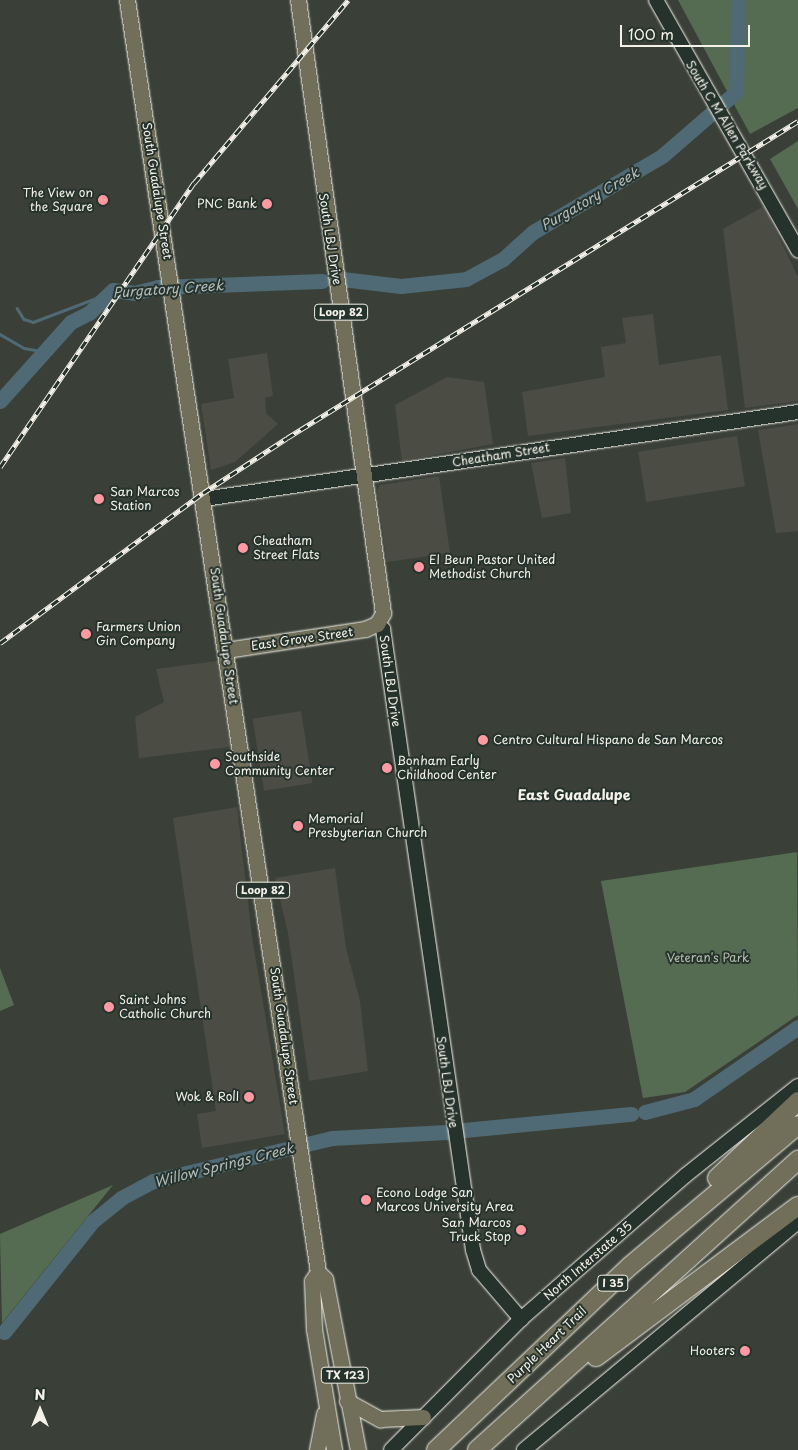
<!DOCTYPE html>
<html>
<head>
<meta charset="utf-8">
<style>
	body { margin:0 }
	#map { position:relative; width:798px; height:1450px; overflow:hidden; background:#3a4038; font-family:"Playpen Sans",sans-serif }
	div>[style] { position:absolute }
	.built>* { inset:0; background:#4b4c43; transform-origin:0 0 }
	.green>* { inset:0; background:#556c52 }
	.stream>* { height:2.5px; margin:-1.25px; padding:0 1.25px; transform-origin:1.25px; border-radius:1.25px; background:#4f6a74 }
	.river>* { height:15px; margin:-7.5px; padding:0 7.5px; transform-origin:7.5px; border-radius:7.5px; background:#4f6a74 }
	.roads { filter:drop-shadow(0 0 1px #f4f1e8) drop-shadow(0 0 1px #f4f1e8) }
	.secondary>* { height:14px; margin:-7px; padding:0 7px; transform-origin:7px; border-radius:7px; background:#26332d }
	.primary>* { height:15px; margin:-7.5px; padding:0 7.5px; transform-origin:7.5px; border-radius:7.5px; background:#716e59 }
	.highway>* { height:18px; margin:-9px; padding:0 9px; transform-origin:9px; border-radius:9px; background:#716e59 }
	.rail>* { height:4.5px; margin-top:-2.25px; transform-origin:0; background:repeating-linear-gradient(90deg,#26332d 0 8px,#f4f1e8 0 16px); box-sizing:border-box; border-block:1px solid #f4f1e8 }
	.dots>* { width:14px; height:14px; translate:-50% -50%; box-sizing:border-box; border:2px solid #26332d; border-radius:50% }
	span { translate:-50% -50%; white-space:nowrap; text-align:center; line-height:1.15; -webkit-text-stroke:4px #26332d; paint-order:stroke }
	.shield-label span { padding:1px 4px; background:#26332d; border:1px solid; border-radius:4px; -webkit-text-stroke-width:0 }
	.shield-label { font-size:11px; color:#f4f1e8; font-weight:700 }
	.street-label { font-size:12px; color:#f4f1e8 }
	.poi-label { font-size:12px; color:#f4f1e8 }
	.right { translate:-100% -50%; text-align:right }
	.left { translate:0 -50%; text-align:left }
	.park-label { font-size:12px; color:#b4bcac }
	.water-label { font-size:14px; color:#b2bbba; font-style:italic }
	.neighbourhood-label { font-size:14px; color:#f4f1e8; font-weight:700 }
	.north { position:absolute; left:15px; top:1385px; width:50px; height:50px; -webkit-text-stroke:4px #26332d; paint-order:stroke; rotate:0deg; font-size:14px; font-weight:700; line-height:20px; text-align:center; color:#f4f1e8 }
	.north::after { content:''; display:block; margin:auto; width:18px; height:22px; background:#f4f1e8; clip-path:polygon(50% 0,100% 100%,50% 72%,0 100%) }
	.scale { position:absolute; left:620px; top:25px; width:130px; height:22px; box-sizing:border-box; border:2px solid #f4f1e8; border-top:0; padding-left:6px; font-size:15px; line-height:18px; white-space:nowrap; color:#f4f1e8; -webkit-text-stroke:4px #26332d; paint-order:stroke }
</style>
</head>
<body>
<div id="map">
	<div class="built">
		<div style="clip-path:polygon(764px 206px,798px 277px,798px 401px,745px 408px,723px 229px)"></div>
		<div style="clip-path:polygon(653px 314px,659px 365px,721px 355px,728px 410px,528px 436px,522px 392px,605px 377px,601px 347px,626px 343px,622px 318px)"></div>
		<div style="clip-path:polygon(267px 353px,273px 396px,265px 398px,266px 413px,278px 424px,235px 462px,211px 470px,201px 404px,234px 398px,228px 359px)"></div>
		<div style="clip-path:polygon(447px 377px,484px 382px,493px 444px,402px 461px,395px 405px)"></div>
		<div style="clip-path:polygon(798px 424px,798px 531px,776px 533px,758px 430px)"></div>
		<div style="left:737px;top:436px;width:51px;height:100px;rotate:81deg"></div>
		<div style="clip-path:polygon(565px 458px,571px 513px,542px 518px,531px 463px)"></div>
		<div style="clip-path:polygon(439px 476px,450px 553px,387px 562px,377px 491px,380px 485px)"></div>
		<div style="clip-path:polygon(217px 661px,230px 747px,139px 758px,135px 717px,164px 702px,156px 669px)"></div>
		<div style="left:301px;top:711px;width:73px;height:49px;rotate:81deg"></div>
		<div style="clip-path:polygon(237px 807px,252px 937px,285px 1134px,202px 1148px,197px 1114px,216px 1111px,173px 818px)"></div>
		<div style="clip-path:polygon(335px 868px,346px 948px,360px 1001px,368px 1071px,309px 1081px,288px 933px,275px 878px)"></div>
	</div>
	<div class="green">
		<div style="clip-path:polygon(678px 0,798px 0,798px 108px,750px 134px)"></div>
		<div style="clip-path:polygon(798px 141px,798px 209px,770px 159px)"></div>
		<div style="clip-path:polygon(797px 852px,798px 1015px,685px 1092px,643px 1098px,601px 881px)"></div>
		<div style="clip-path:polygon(0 968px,14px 1005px,0 1011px)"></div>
		<div style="clip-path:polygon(113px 1185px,2px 1323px,0 1234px)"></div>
	</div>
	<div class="stream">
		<div style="left:17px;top:308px;width:13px;rotate:58deg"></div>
		<div style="left:24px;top:319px;width:9px;rotate:18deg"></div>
		<div style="left:33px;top:322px;width:76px;rotate:-20.8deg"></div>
		<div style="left:0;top:334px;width:28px;rotate:30deg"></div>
		<div style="left:24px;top:348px;width:22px;rotate:10deg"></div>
	</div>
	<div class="river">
		<div style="left:342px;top:279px;width:59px;rotate:6.8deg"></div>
		<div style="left:401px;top:286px;width:65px;rotate:-6.1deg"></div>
		<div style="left:466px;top:279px;width:42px;rotate:-28.4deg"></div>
		<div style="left:503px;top:259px;width:40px;rotate:-42deg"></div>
		<div style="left:533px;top:232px;width:150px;rotate:-30.5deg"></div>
		<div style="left:662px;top:156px;width:98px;rotate:-40.9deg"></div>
		<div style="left:736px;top:92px;width:92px;rotate:-88.8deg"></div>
		<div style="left:0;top:401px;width:106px;rotate:-48.1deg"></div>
		<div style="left:71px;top:322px;width:20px;rotate:-27deg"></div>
		<div style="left:89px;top:313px;width:33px;rotate:-44deg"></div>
		<div style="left:113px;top:290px;width:21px;rotate:8deg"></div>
		<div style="left:134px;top:293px;width:25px;rotate:-14deg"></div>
		<div style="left:158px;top:287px;width:164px;rotate:-2.1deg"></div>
		<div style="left:645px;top:1112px;width:51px;rotate:-14.9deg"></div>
		<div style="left:694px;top:1099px;width:126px;rotate:-34.7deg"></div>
		<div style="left:464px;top:1130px;width:168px;rotate:-5.5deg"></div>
		<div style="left:4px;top:1332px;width:142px;rotate:-51.3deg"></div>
		<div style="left:93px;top:1221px;width:36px;rotate:-39deg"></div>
		<div style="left:121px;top:1198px;width:36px;rotate:-28deg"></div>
		<div style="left:153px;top:1181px;width:184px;rotate:-13.5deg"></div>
		<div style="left:332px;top:1138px;width:115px;rotate:-3deg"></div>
	</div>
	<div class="roads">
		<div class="secondary">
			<div style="left:656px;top:0;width:288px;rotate:60.4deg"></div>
			<div style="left:204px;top:499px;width:600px;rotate:-8.33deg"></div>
			<div style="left:377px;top:624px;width:8px;rotate:40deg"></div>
			<div style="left:383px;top:629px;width:627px;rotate:81.75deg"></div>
			<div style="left:473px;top:1250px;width:21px;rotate:73deg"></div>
			<div style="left:479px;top:1270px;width:65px;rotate:49.4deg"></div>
			<div style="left:391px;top:1450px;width:185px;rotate:-45.2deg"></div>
			<div style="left:521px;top:1319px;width:219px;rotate:-41.1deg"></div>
			<div style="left:686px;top:1175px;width:143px;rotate:-38.5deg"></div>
			<div style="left:524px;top:1450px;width:356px;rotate:-39.8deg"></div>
		</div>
		<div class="primary">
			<div style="left:127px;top:0;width:1286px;rotate:81.46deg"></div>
			<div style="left:318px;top:1272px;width:10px;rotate:45deg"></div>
			<div style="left:325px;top:1279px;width:174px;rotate:79.1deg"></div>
			<div style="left:226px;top:650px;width:141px;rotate:-8.6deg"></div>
			<div style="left:365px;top:629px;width:13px;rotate:-23deg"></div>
			<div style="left:377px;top:624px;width:13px;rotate:-61deg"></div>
			<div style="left:383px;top:613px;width:619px;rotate:-97.89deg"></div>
			<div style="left:318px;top:1272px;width:11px;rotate:124deg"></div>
			<div style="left:312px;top:1281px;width:48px;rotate:87.6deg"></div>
			<div style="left:314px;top:1329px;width:123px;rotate:80.6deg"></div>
			<div style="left:347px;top:1401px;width:38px;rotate:29deg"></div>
			<div style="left:380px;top:1419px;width:43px;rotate:-2.7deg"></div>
			<div style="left:317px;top:1450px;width:37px;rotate:-79deg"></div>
		</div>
		<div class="highway">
			<div style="left:717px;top:1178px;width:112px;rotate:-43.5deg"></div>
			<div style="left:596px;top:1357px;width:252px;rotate:-36.8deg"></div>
			<div style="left:436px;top:1450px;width:267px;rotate:-43.5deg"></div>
			<div style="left:630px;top:1266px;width:219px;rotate:-40deg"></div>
			<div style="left:477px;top:1450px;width:433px;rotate:-42.1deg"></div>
		</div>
	</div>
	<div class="rail">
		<div style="left:0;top:467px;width:344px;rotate:-55.7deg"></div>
		<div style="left:194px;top:183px;width:239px;rotate:-49.9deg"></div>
		<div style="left:0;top:643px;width:252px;rotate:-36.5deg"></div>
		<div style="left:203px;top:493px;width:100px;rotate:-33.2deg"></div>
		<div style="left:287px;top:438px;width:601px;rotate:-31.81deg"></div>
	</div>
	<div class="dots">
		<div style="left:103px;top:200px;background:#ff9aa2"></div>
		<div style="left:267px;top:204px;background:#ff9aa2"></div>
		<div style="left:99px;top:499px;background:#ff9aa2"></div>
		<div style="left:243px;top:548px;background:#ff9aa2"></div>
		<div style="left:419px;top:567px;background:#ff9aa2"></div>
		<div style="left:86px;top:634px;background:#ff9aa2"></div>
		<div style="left:483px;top:740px;background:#ff9aa2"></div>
		<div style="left:215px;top:764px;background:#ff9aa2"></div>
		<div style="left:387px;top:768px;background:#ff9aa2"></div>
		<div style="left:298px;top:826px;background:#ff9aa2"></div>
		<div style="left:109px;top:1007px;background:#ff9aa2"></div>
		<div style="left:249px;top:1097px;background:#ff9aa2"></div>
		<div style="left:366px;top:1200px;background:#ff9aa2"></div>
		<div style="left:521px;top:1230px;background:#ff9aa2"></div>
		<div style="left:745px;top:1351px;background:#ff9aa2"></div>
	</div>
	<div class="shield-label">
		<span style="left:341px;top:312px">Loop 82</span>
		<span style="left:263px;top:890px">Loop 82</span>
		<span style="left:613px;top:1283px">I 35</span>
		<span style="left:345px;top:1375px">TX 123</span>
	</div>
	<div class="street-label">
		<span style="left:727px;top:125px;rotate:59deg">South C M Allen Parkway</span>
		<span style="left:157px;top:191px;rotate:81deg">South Guadalupe Street</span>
		<span style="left:330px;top:239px;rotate:81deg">South LBJ Drive</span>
		<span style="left:501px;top:455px;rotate:-9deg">Cheatham Street</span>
		<span style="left:224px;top:636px;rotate:82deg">South Guadalupe Street</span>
		<span style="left:302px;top:639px;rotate:-8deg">East Grove Street</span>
		<span style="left:390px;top:681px;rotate:82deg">South LBJ Drive</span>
		<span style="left:284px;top:1036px;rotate:82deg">South Guadalupe Street</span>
		<span style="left:447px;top:1082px;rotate:82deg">South LBJ Drive</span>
		<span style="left:588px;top:1261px;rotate:-41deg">North Interstate 35</span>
		<span style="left:547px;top:1345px;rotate:-44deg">Purple Heart Trail</span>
	</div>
	<div class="poi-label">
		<span class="right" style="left:93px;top:200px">The View on<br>the Square</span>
		<span class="right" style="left:257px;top:204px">PNC Bank</span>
		<span class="left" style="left:110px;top:499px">San Marcos<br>Station</span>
		<span class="left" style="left:253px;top:548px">Cheatham<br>Street Flats</span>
		<span class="left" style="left:429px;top:567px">El Beun Pastor United<br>Methodist Church</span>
		<span class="left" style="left:96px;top:634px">Farmers Union<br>Gin Company</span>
		<span class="left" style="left:493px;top:740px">Centro Cultural Hispano de San Marcos</span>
		<span class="left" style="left:225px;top:764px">Southside<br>Community Center</span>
		<span class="left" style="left:397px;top:768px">Bonham Early<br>Childhood Center</span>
		<span class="left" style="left:308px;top:826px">Memorial<br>Presbyterian Church</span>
		<span class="left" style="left:119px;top:1007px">Saint Johns<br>Catholic Church</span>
		<span class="right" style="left:239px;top:1097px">Wok &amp; Roll</span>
		<span class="left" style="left:376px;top:1200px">Econo Lodge San<br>Marcos University Area</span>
		<span class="right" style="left:511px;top:1230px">San Marcos<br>Truck Stop</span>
		<span class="right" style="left:735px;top:1351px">Hooters</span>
	</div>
	<div class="park-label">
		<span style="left:708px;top:958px">Veteran's Park</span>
	</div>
	<div class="water-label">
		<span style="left:590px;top:199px;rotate:-30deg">Purgatory Creek</span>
		<span style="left:168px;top:289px;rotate:-4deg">Purgatory Creek</span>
		<span style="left:224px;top:1165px;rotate:-14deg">Willow Springs Creek</span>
	</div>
	<div class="neighbourhood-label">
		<span style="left:574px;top:795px">East Guadalupe</span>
	</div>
	<div class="north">N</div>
	<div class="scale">100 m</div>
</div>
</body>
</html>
